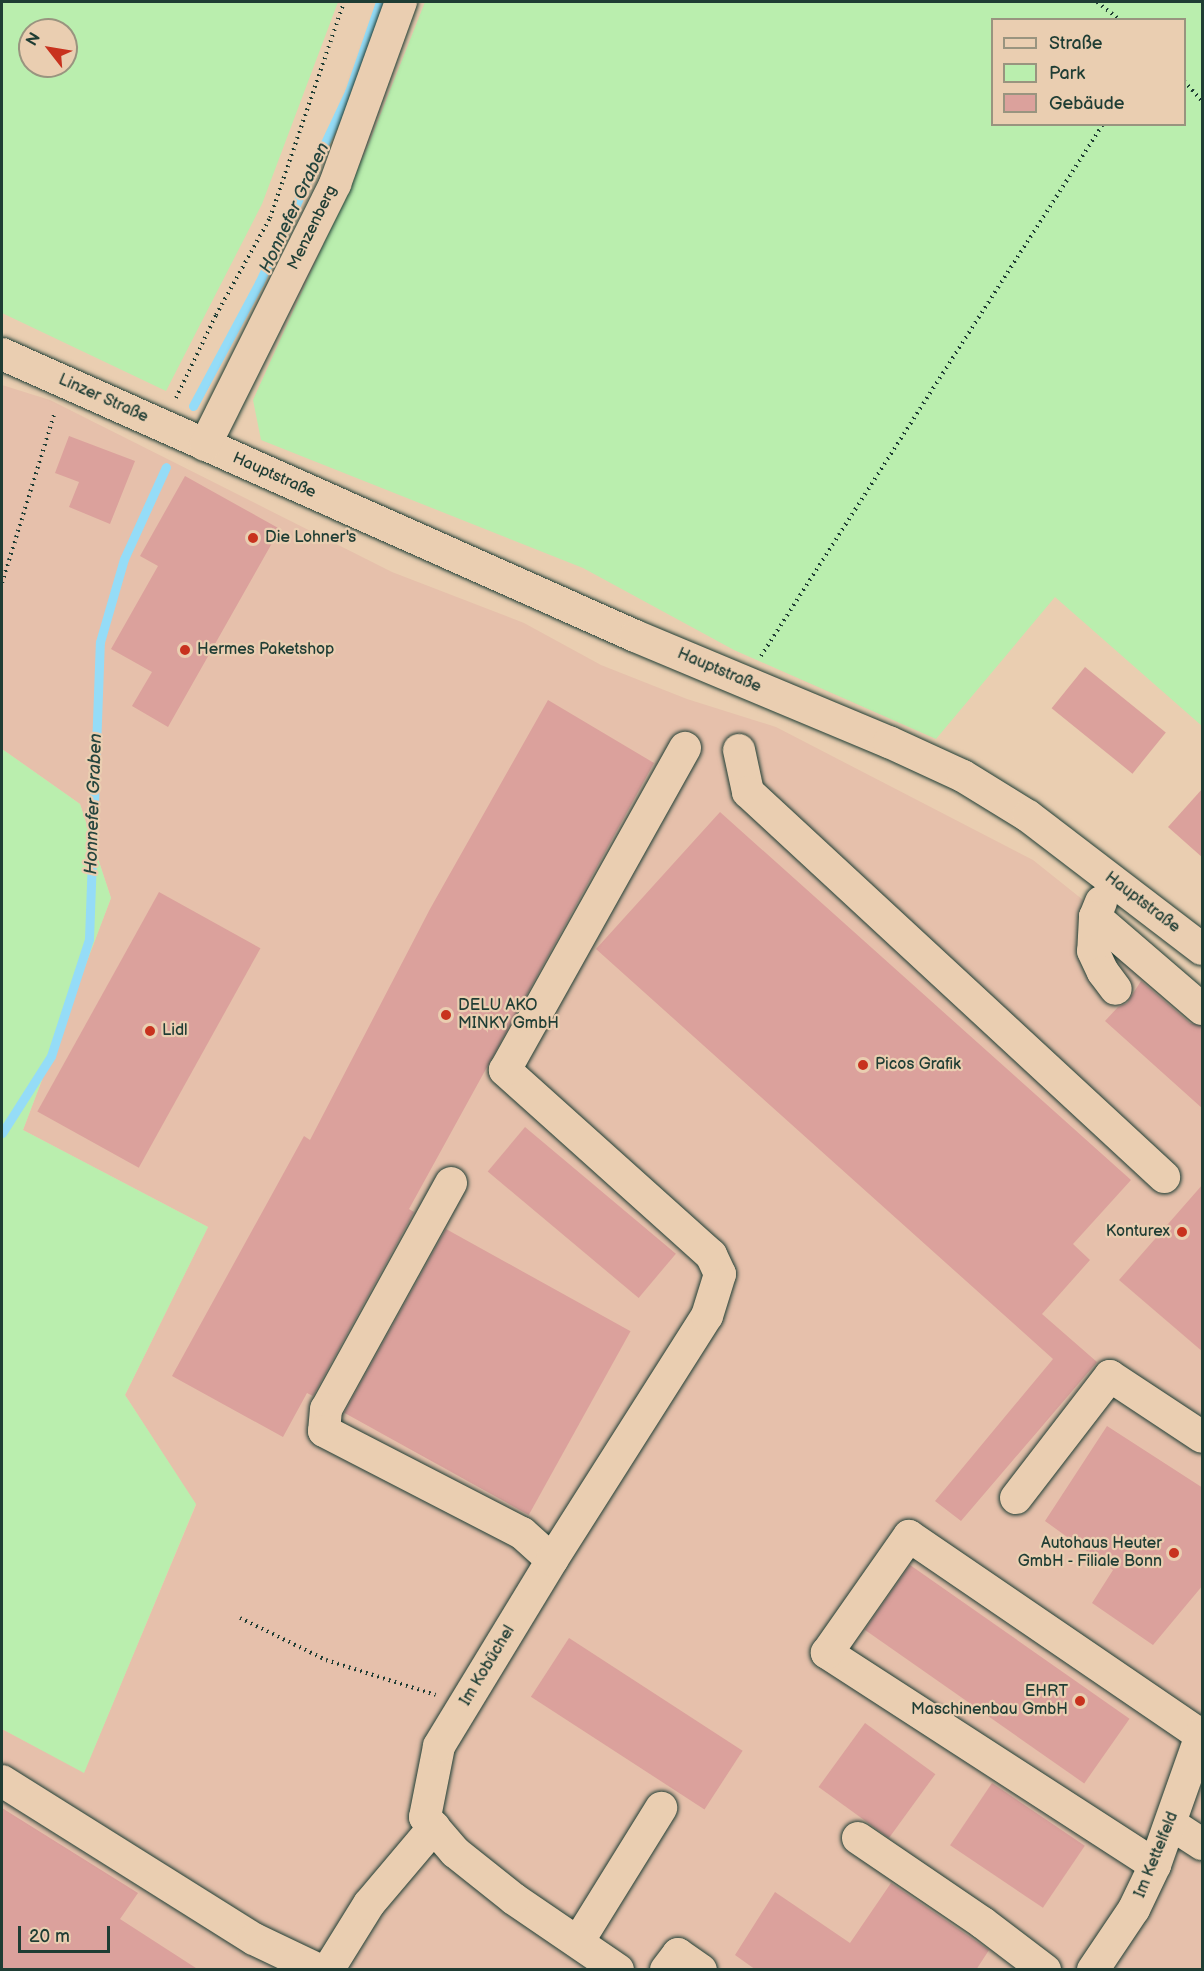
<!DOCTYPE html>
<html>
<head>
<meta charset="utf-8">
<style>
	body { margin:0 }
	#map { position:relative; width:1204px; height:1971px; overflow:hidden; background:#eaceb1; font-family:"Balsamiq Sans",sans-serif }
	div>[style] { position:absolute }
	.built>* { inset:0; background:#e6c0ab }
	.green>* { inset:0; background:#baeeae }
	.stream>* { height:9px; margin:-4.5px; padding:0 4.5px; transform-origin:4.5px; border-radius:4.5px; background:#95dcf7 }
	.building>* { inset:0; background:#dba19c; transform-origin:0 0 }
	.path>* { height:4px; margin-top:-2px; transform-origin:0; background:repeating-linear-gradient(90deg,#1f3d34 0 1.5px,transparent 0 6px) }
	.roads { filter:drop-shadow(0 0 2px #1f3d34) drop-shadow(0 0 2px #1f3d34) }
	.minor>* { height:32px; margin:-16px; padding:0 16px; transform-origin:16px; border-radius:16px; background:#eaceb1 }
	.dots>* { width:16px; height:16px; translate:-50% -50%; box-sizing:border-box; border:3px solid #eaceb1; border-radius:50% }
	span { translate:-50% -50%; white-space:nowrap; text-align:center; line-height:1.15; -webkit-text-stroke:4.5px #eaceb1; paint-order:stroke }
	.street-label { font-size:16px; color:#1f3d34 }
	.poi-label { font-size:16px; color:#1f3d34 }
	.left { translate:0 -50%; text-align:left }
	.right { translate:-100% -50%; text-align:right }
	.water-label { font-size:18px; color:#25453e; font-style:italic }
	.frame { position:absolute; inset:0; border:3px solid #1f3d34; pointer-events:none }
	.legend { position:absolute; left:991px; top:18px; width:195px; height:108px; box-sizing:border-box; background:#eaceb1; border:2px solid #99947f; margin:0; padding:8px 10px; list-style:none; font-size:18px; color:#1f3d34 }
	.legend li { display:flex; align-items:center; gap:12px; height:30px }
	.legend b { width:30px; border:2px solid #99947f }
	.north { position:absolute; left:18px; top:18px; width:60px; height:60px; box-sizing:border-box; background:#eaceb1; border:2px solid #99947f; border-radius:50%; rotate:301deg; font-size:16px; font-weight:700; line-height:24px; text-align:center; color:#1f3d34 }
	.north::after { content:''; display:block; margin:auto; width:21px; height:27px; background:#c8321e; clip-path:polygon(50% 0,100% 100%,50% 72%,0 100%) }
	.scale { position:absolute; left:18px; top:1926px; width:92px; height:27px; box-sizing:border-box; border:3px solid #1f3d34; border-top:0; padding-left:8px; font-size:18px; line-height:21px; white-space:nowrap; color:#1f3d34; -webkit-text-stroke:4px #eaceb1; paint-order:stroke }
</style>
</head>
<body>
<div id="map">
	<div class="built">
		<div style="clip-path:polygon(2px 385px,50px 400px,392px 572px,524px 623px,601px 665px,687px 699px,776px 727px,1033px 860px,1202px 995px,1202px 1969px,2px 1969px,2px 1729px,84px 1772px,196px 1505px,125px 1395px,208px 1227px,23px 1130px,111px 898px,80px 804px,2px 749px)"></div>
	</div>
	<div class="green">
		<div style="clip-path:polygon(evenodd,2px 2px,338px 2px,262px 204px,166px 391px,2px 313px,2px 2px,30px 30px,66px 30px,66px 66px,30px 66px,30px 30px)"></div>
		<div style="clip-path:polygon(evenodd,425px 2px,1202px 2px,1202px 726px,1055px 597px,936px 739px,734px 650px,583px 568px,261px 440px,253px 400px,368px 146px,425px 2px,992px 20px,1184px 20px,1184px 124px,992px 124px,992px 20px)"></div>
		<div style="clip-path:polygon(2px 749px,80px 804px,111px 898px,23px 1130px,208px 1227px,125px 1395px,196px 1504px,84px 1773px,2px 1729px)"></div>
	</div>
	<div class="stream">
		<div style="left:193px;top:406px;width:140px;rotate:-61.8deg"></div>
		<div style="left:259px;top:283px;width:211px;rotate:-64.8deg"></div>
		<div style="left:349px;top:92px;width:95px;rotate:-71deg"></div>
		<div style="left:2px;top:1133px;width:91px;rotate:-57.5deg"></div>
		<div style="left:51px;top:1056px;width:123px;rotate:-72deg"></div>
		<div style="left:89px;top:939px;width:297px;rotate:-87.9deg"></div>
		<div style="left:100px;top:642px;width:86px;rotate:-73.9deg"></div>
		<div style="left:124px;top:559px;width:101px;rotate:-65.5deg"></div>
	</div>
	<div class="building">
		<div style="clip-path:polygon(69px 436px,135px 461px,110px 524px,69px 507px,79px 482px,55px 473px)"></div>
		<div style="clip-path:polygon(185px 476px,280px 529px,168px 727px,132px 706px,152px 672px,111px 649px,158px 566px,140px 556px)"></div>
		<div style="left:1085px;top:667px;width:104px;height:53px;rotate:39deg"></div>
		<div style="clip-path:polygon(548px 700px,654px 763px,409px 1209px,414px 1212px,313px 1396px,307px 1393px,283px 1437px,172px 1376px,304px 1136px,310px 1140px,430px 909px)"></div>
		<div style="clip-path:polygon(1203px 788px,1203px 858px,1168px 827px)"></div>
		<div style="clip-path:polygon(720px 812px,1131px 1180px,1073px 1244px,1090px 1260px,1042px 1314px,1097px 1362px,961px 1521px,935px 1501px,1053px 1359px,596px 949px)"></div>
		<div style="left:159px;top:892px;width:116px;height:251px;rotate:29deg"></div>
		<div style="clip-path:polygon(1141px 981px,1190px 1023px,1203px 1026px,1203px 1109px,1105px 1021px,1118px 1007px,1127px 1003px)"></div>
		<div style="left:525px;top:1127px;width:197px;height:58px;rotate:40deg"></div>
		<div style="clip-path:polygon(1203px 1184px,1203px 1352px,1119px 1280px)"></div>
		<div style="left:446px;top:1229px;width:211px;height:210px;rotate:29deg"></div>
		<div style="clip-path:polygon(1107px 1426px,1203px 1488px,1203px 1585px,1153px 1645px,1092px 1603px,1113px 1570px,1045px 1521px)"></div>
		<div style="left:910px;top:1565px;width:268px;height:79px;rotate:35deg"></div>
		<div style="left:569px;top:1638px;width:207px;height:70px;rotate:33deg"></div>
		<div style="left:865px;top:1723px;width:87px;height:79px;rotate:36deg"></div>
		<div style="left:992px;top:1783px;width:112px;height:75px;rotate:34deg"></div>
		<div style="clip-path:polygon(2px 1808px,138px 1893px,120px 1919px,199px 1970px,2px 1970px)"></div>
		<div style="clip-path:polygon(891px 1883px,989px 1950px,976px 1970px,756px 1970px,735px 1955px,775px 1892px,850px 1943px)"></div>
	</div>
	<div class="path">
		<div style="left:1097px;top:2px;width:29px;rotate:38deg"></div>
		<div style="left:1184px;top:81px;width:27px;rotate:48deg"></div>
		<div style="left:176px;top:398px;width:92px;rotate:-64.3deg"></div>
		<div style="left:216px;top:315px;width:111px;rotate:-60.9deg"></div>
		<div style="left:270px;top:218px;width:228px;rotate:-71.1deg"></div>
		<div style="left:2px;top:583px;width:179px;rotate:-72.8deg"></div>
		<div style="left:761px;top:656px;width:632px;rotate:-57.26deg"></div>
		<div style="left:240px;top:1618px;width:96px;rotate:26deg"></div>
		<div style="left:326px;top:1660px;width:115px;rotate:17.7deg"></div>
	</div>
	<div class="roads">
		<div class="minor">
			<div style="left:2px;top:354px;width:693px;rotate:24.01deg"></div>
			<div style="left:635px;top:636px;width:275px;rotate:22.7deg"></div>
			<div style="left:889px;top:742px;width:81px;rotate:24.7deg"></div>
			<div style="left:963px;top:776px;width:76px;rotate:31.6deg"></div>
			<div style="left:1028px;top:816px;width:219px;rotate:37.4deg"></div>
			<div style="left:205px;top:445px;width:292px;rotate:-63.5deg"></div>
			<div style="left:335px;top:184px;width:194px;rotate:-70.1deg"></div>
			<div style="left:739px;top:750px;width:43px;rotate:77.9deg"></div>
			<div style="left:748px;top:792px;width:567px;rotate:42.78deg"></div>
			<div style="left:1101px;top:902px;width:16px;rotate:112deg"></div>
			<div style="left:1095px;top:917px;width:34px;rotate:93deg"></div>
			<div style="left:1093px;top:951px;width:23px;rotate:65deg"></div>
			<div style="left:1103px;top:972px;width:21px;rotate:53deg"></div>
			<div style="left:1095px;top:917px;width:141px;rotate:40.7deg"></div>
			<div style="left:451px;top:1183px;width:258px;rotate:118.9deg"></div>
			<div style="left:326px;top:1409px;width:22px;rotate:95deg"></div>
			<div style="left:324px;top:1431px;width:223px;rotate:27.3deg"></div>
			<div style="left:522px;top:1533px;width:40px;rotate:42deg"></div>
			<div style="left:1016px;top:1498px;width:154px;rotate:-52.4deg"></div>
			<div style="left:1110px;top:1376px;width:110px;rotate:33.5deg"></div>
			<div style="left:2px;top:1781px;width:297px;rotate:32.1deg"></div>
			<div style="left:254px;top:1939px;width:72px;rotate:25.5deg"></div>
			<div style="left:1171px;top:1824px;width:37px;rotate:33deg"></div>
			<div style="left:858px;top:1838px;width:151px;rotate:34.2deg"></div>
			<div style="left:983px;top:1923px;width:78px;rotate:37.2deg"></div>
			<div style="left:1155px;top:1865px;width:391px;rotate:-147.1deg"></div>
			<div style="left:827px;top:1653px;width:143px;rotate:-55deg"></div>
			<div style="left:909px;top:1536px;width:353px;rotate:34.3deg"></div>
			<div style="left:578px;top:1942px;width:158px;rotate:-58.2deg"></div>
			<div style="left:328px;top:1970px;width:78px;rotate:-58.2deg"></div>
			<div style="left:369px;top:1904px;width:101px;rotate:-49.8deg"></div>
			<div style="left:618px;top:1970px;width:126px;rotate:-145.7deg"></div>
			<div style="left:514px;top:1899px;width:75px;rotate:-141.5deg"></div>
			<div style="left:455px;top:1852px;width:46px;rotate:-130.6deg"></div>
			<div style="left:425px;top:1817px;width:72px;rotate:-78.8deg"></div>
			<div style="left:439px;top:1746px;width:218px;rotate:-58.7deg"></div>
			<div style="left:552px;top:1560px;width:289px;rotate:-57.6deg"></div>
			<div style="left:707px;top:1316px;width:44px;rotate:-72.8deg"></div>
			<div style="left:720px;top:1274px;width:21px;rotate:-115deg"></div>
			<div style="left:711px;top:1255px;width:277px;rotate:-138.1deg"></div>
			<div style="left:505px;top:1070px;width:369px;rotate:-60.8deg"></div>
			<div style="left:666px;top:1970px;width:20px;rotate:-53deg"></div>
			<div style="left:678px;top:1954px;width:28px;rotate:35deg"></div>
			<div style="left:1093px;top:1970px;width:73px;rotate:-56.1deg"></div>
			<div style="left:1134px;top:1909px;width:49px;rotate:-64.5deg"></div>
			<div style="left:1155px;top:1865px;width:141px;rotate:-70.5deg"></div>
		</div>
	</div>
	<div class="dots">
		<div style="left:253px;top:538px;background:#c8321e"></div>
		<div style="left:185px;top:650px;background:#c8321e"></div>
		<div style="left:446px;top:1015px;background:#c8321e"></div>
		<div style="left:150px;top:1031px;background:#c8321e"></div>
		<div style="left:863px;top:1065px;background:#c8321e"></div>
		<div style="left:1182px;top:1232px;background:#c8321e"></div>
		<div style="left:1174px;top:1553px;background:#c8321e"></div>
		<div style="left:1080px;top:1701px;background:#c8321e"></div>
	</div>
	<div class="street-label">
		<span style="left:313px;top:228px;rotate:-64deg">Menzenberg</span>
		<span style="left:103px;top:399px;rotate:24deg">Linzer Straße</span>
		<span style="left:274px;top:476px;rotate:24deg">Hauptstraße</span>
		<span style="left:719px;top:671px;rotate:23deg">Hauptstraße</span>
		<span style="left:1142px;top:903px;rotate:37deg">Hauptstraße</span>
		<span style="left:488px;top:1666px;rotate:-59deg">Im Kobüchel</span>
		<span style="left:1157px;top:1855px;rotate:-68deg">Im Kettelfeld</span>
	</div>
	<div class="poi-label">
		<span class="left" style="left:265px;top:538px">Die Lohner's</span>
		<span class="left" style="left:197px;top:650px">Hermes Paketshop</span>
		<span class="left" style="left:458px;top:1015px">DELU AKO<br>MINKY GmbH</span>
		<span class="left" style="left:162px;top:1031px">Lidl</span>
		<span class="left" style="left:875px;top:1065px">Picos Grafik</span>
		<span class="right" style="left:1170px;top:1232px">Konturex</span>
		<span class="right" style="left:1162px;top:1553px">Autohaus Heuter<br>GmbH - Filiale Bonn</span>
		<span class="right" style="left:1068px;top:1701px">EHRT<br>Maschinenbau GmbH</span>
	</div>
	<div class="water-label">
		<span style="left:295px;top:208px;rotate:-65deg">Honnefer Graben</span>
		<span style="left:94px;top:804px;rotate:-88deg">Honnefer Graben</span>
	</div>
	<div class="frame"></div>
	<ul class="legend">
	<li><b style="height:8px;background:#eaceb1"></b>Straße</li>
	<li><b style="height:16px;background:#baeeae"></b>Park</li>
	<li><b style="height:16px;background:#dba19c"></b>Gebäude</li>
	</ul>
	<div class="north">N</div>
	<div class="scale">20 m</div>
</div>
</body>
</html>
